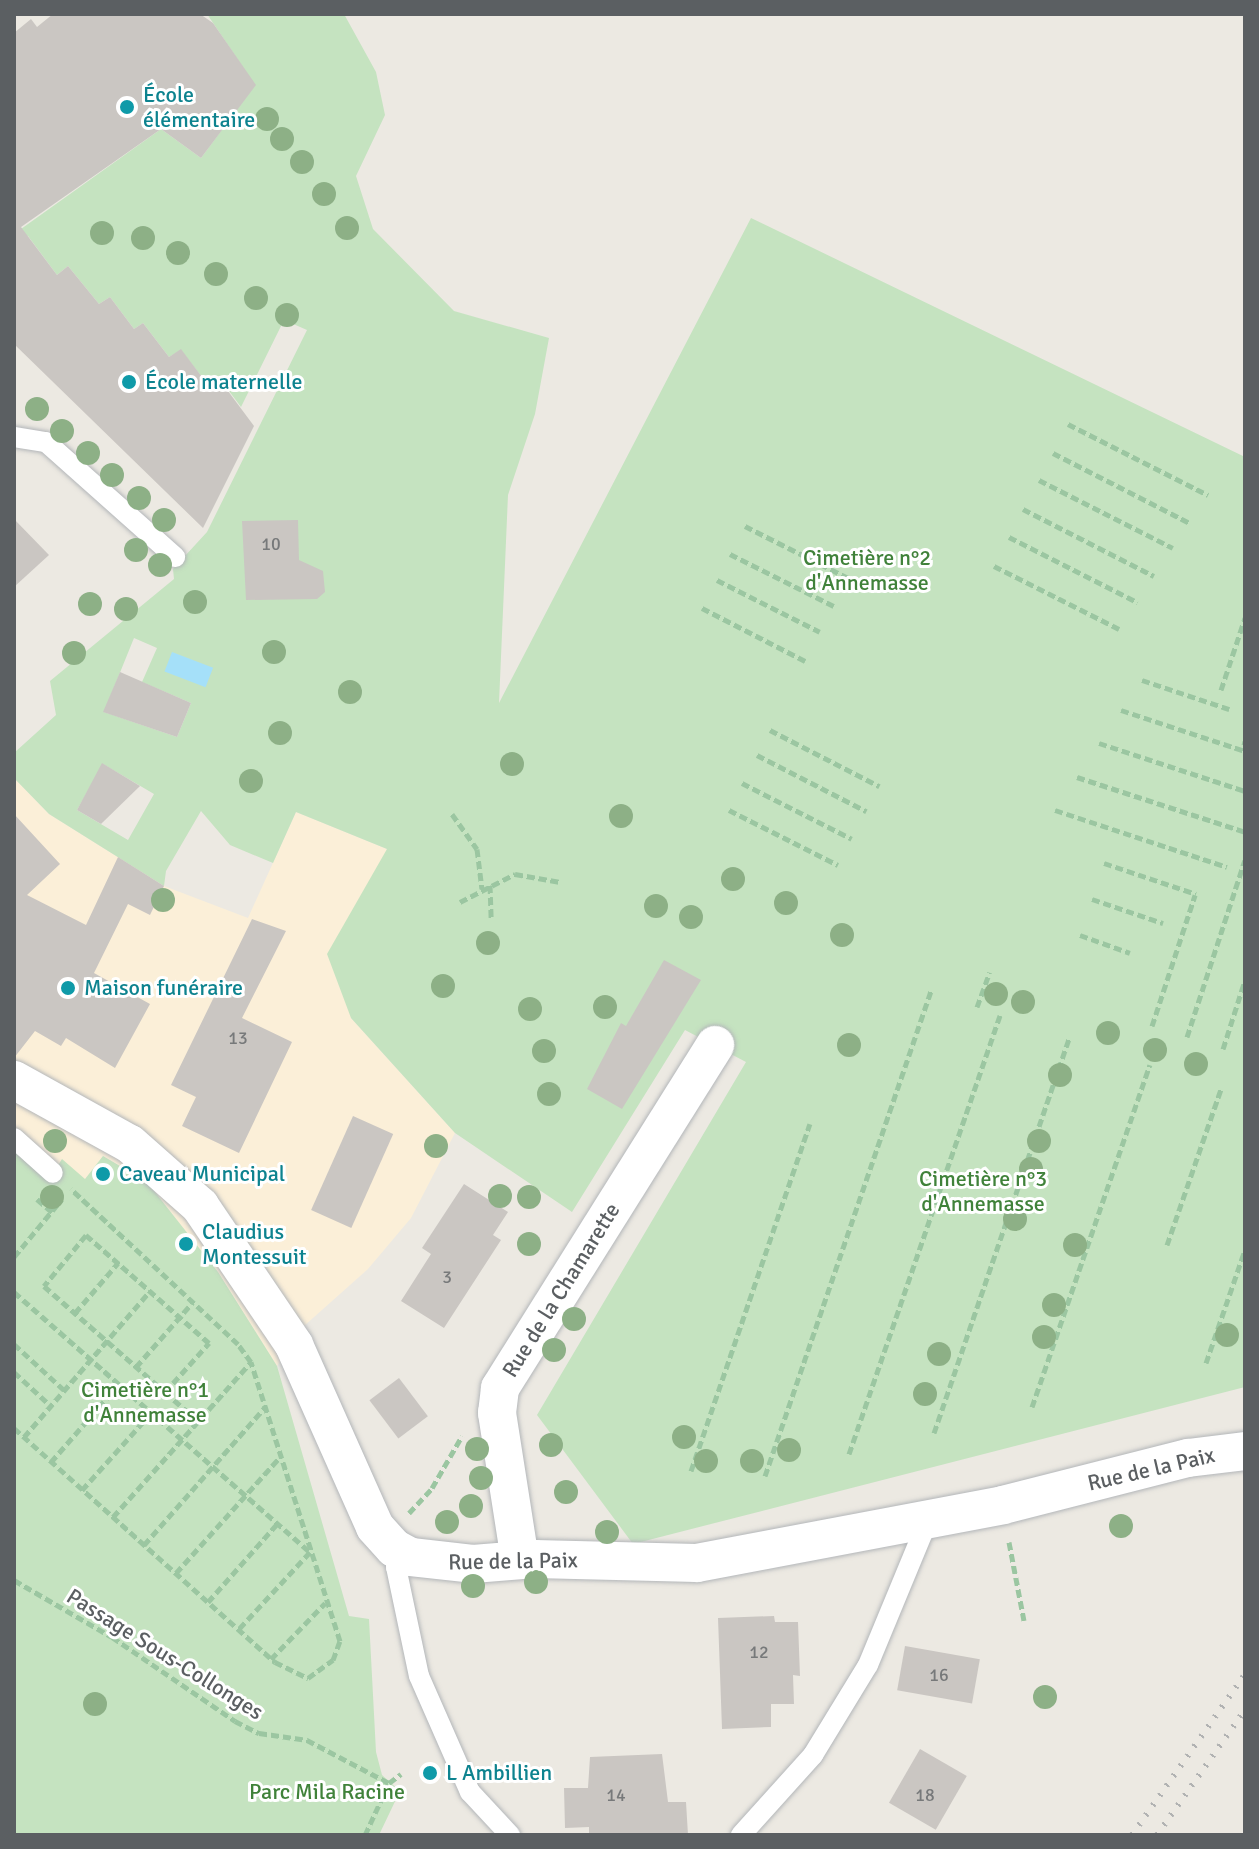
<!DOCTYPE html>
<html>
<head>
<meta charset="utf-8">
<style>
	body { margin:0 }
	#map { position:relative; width:1259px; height:1849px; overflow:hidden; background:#ece9e2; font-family:Signika,sans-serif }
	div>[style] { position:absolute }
	.commercial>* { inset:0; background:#fbefd8 }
	.green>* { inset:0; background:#c5e3c0 }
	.water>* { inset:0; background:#a5e0f9; transform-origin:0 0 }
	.building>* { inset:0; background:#cac6c2; transform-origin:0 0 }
	.path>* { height:5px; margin-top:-2.5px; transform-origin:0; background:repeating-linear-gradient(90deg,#9bc6a1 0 8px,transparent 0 12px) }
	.roads { filter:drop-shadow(0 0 2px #b3b6b9) drop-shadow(0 0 2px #b3b6b9) }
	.lane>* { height:20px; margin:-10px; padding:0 10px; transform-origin:10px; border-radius:10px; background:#fff }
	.street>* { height:38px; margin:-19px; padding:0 19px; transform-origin:19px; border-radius:19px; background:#fff }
	.rail>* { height:6px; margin-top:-3px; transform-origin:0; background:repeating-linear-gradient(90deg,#b1b2b2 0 2px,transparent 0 12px) }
	.trees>* { width:24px; height:24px; margin:-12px; border-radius:50%; background:#8db086 }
	.dots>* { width:22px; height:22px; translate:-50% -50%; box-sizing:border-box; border:4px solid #fff; border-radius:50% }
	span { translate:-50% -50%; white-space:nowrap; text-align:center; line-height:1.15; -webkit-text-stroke:6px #fff; paint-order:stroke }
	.number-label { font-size:18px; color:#77797a }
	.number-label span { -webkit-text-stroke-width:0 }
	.culture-label { font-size:22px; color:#0d838f }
	.left { translate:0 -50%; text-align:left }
	.park-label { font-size:22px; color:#40823a }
	.street-label { font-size:22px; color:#5b5f62 }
	.frame { position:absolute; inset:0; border:16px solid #5b5f62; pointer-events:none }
</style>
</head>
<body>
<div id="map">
	<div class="commercial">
		<div style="clip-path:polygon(14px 778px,49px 814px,164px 886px,248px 918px,296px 812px,387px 849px,351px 1018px,455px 1133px,411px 1218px,368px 1269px,304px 1326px,277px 1366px,218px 1272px,147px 1182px,103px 1156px,85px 1180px,48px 1181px,14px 1150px)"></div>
	</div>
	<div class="green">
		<div style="clip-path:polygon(evenodd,207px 14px,344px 14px,376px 72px,385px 115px,356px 176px,373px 229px,454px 311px,549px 338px,535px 414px,508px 495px,499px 703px,751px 218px,1245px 457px,1245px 1387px,633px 1544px,537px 1415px,746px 1062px,685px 1030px,572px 1212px,455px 1133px,351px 1018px,327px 954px,387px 849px,296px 812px,273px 863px,230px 845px,201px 811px,166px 871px,164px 886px,49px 814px,14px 778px,14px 753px,56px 715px,50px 681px,174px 579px,173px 569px,207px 532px,307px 330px,284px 320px,241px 407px,220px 379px,208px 385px,181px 350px,169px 357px,143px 323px,134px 329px,110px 297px,99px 304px,68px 266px,57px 275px,28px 236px,14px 234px,161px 129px,201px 158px,255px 85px,207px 14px,134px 638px,157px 648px,142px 682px,191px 703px,177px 737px,104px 712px,134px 638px,207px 14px,103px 764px,154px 794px,128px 840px,77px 810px,103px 764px)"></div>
		<div style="clip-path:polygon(14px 1150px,48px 1181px,62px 1159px,85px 1179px,103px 1156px,147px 1182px,218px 1272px,277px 1366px,349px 1616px,369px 1619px,376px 1752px,382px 1775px,400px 1791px,379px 1835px,14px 1835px)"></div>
	</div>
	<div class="water">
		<div style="left:172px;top:652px;width:44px;height:21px;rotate:21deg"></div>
	</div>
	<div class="building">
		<div style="clip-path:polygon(53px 14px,200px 14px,213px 23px,256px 85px,201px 158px,161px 129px,21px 227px,57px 275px,68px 266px,99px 304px,110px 297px,134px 329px,143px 323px,169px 357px,181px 349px,208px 385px,219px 379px,254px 426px,203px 528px,14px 344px,14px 33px,31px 19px,37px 27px)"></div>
		<div style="clip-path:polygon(14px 519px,49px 555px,14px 587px)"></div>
		<div style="clip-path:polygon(298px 520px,299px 560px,323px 571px,325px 592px,317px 599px,246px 600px,242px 521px)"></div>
		<div style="clip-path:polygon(120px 672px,191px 703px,177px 737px,103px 712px)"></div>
		<div style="clip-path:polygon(102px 763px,140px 786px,101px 824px,77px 810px)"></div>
		<div style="clip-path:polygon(14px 814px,60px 864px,27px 895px,86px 925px,118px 857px,164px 886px,150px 915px,128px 904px,94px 973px,150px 1004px,115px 1068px,66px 1038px,61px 1046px,35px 1031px,14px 1058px)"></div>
		<div style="clip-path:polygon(252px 919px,286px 931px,242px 1018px,292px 1042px,239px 1153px,182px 1126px,196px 1097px,171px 1085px)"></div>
		<div style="clip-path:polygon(664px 960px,701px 980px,622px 1109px,587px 1089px,621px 1023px,626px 1026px)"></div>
		<div style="left:353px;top:1116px;width:44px;height:103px;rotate:24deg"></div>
		<div style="clip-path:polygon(464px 1184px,508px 1212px,493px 1235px,501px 1240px,444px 1328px,401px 1301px,431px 1254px,422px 1248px)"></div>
		<div style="left:399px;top:1378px;width:48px;height:37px;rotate:53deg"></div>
		<div style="clip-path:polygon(774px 1616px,775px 1622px,798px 1622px,800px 1676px,793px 1675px,794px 1704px,771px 1704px,771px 1727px,722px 1729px,718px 1618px)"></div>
		<div style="left:905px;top:1646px;width:76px;height:45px;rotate:10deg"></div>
		<div style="left:920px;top:1749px;width:54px;height:62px;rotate:30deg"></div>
		<div style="clip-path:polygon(662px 1754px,668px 1802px,686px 1802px,688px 1835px,589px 1835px,589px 1827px,565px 1828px,564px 1788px,588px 1788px,590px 1757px)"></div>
	</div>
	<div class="path">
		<div style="left:1068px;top:424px;width:157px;rotate:26.9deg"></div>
		<div style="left:1053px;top:453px;width:154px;rotate:27.1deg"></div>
		<div style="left:1039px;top:480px;width:150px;rotate:26.9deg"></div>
		<div style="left:1023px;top:509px;width:147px;rotate:27.1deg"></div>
		<div style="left:745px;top:526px;width:115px;rotate:26.8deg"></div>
		<div style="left:1009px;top:537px;width:144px;rotate:26.9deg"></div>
		<div style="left:730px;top:554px;width:116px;rotate:26.6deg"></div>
		<div style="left:994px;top:566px;width:140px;rotate:26.7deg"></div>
		<div style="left:717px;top:580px;width:115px;rotate:26.8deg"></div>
		<div style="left:702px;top:608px;width:116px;rotate:27.2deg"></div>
		<div style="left:1142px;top:680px;width:92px;rotate:18.4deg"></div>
		<div style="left:1221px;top:690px;width:76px;rotate:-71.6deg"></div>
		<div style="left:1121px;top:710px;width:131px;rotate:18.3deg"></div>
		<div style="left:770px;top:730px;width:123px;rotate:27.2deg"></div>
		<div style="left:1099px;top:743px;width:154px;rotate:18.2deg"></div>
		<div style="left:1244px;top:745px;width:4px;rotate:-76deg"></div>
		<div style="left:757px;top:755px;width:123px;rotate:27.2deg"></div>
		<div style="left:1077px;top:777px;width:177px;rotate:18.1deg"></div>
		<div style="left:742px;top:783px;width:123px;rotate:27deg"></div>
		<div style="left:729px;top:810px;width:122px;rotate:26.8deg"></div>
		<div style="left:1055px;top:810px;width:181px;rotate:18.3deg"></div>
		<div style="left:452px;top:814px;width:43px;rotate:54.5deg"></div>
		<div style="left:477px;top:849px;width:40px;rotate:82.9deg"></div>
		<div style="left:1104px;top:863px;width:97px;rotate:18.6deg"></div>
		<div style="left:490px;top:885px;width:33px;rotate:88deg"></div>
		<div style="left:1092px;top:899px;width:75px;rotate:18.7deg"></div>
		<div style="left:460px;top:902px;width:62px;rotate:-27deg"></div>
		<div style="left:515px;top:874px;width:46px;rotate:10.1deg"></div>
		<div style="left:1080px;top:935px;width:53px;rotate:19.8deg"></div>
		<div style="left:977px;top:1007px;width:37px;rotate:-70deg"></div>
		<div style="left:1152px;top:1026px;width:138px;rotate:-71.8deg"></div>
		<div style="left:1187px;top:1037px;width:186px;rotate:-71.9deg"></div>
		<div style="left:1223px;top:1049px;width:72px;rotate:-72.3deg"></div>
		<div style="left:37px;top:1199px;width:20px;rotate:41deg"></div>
		<div style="left:1167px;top:1245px;width:165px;rotate:-70.9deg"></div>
		<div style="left:14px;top:1257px;width:75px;rotate:-50.4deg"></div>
		<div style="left:14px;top:1292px;width:394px;rotate:41.3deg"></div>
		<div style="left:310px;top:1552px;width:105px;rotate:132.7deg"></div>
		<div style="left:75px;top:1313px;width:66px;rotate:-49.3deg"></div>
		<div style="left:14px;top:1344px;width:68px;rotate:42.6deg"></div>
		<div style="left:1206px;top:1363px;width:120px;rotate:-71deg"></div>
		<div style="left:136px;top:1367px;width:86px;rotate:-48.8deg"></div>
		<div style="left:14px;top:1372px;width:50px;rotate:42.6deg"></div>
		<div style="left:165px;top:1392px;width:66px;rotate:-48.1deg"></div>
		<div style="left:209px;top:1343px;width:164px;rotate:-138.7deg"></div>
		<div style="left:86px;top:1235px;width:66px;rotate:129.5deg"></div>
		<div style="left:44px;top:1286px;width:161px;rotate:41.2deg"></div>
		<div style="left:165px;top:1392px;width:44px;rotate:41.3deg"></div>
		<div style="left:1032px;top:1407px;width:362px;rotate:-71deg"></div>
		<div style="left:14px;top:1428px;width:351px;rotate:41.9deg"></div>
		<div style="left:275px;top:1662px;width:37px;rotate:26deg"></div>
		<div style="left:308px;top:1678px;width:31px;rotate:-36deg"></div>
		<div style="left:333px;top:1660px;width:20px;rotate:-70deg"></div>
		<div style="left:340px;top:1641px;width:293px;rotate:-107.7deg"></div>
		<div style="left:251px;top:1362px;width:22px;rotate:-126deg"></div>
		<div style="left:238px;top:1344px;width:228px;rotate:-137.1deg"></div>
		<div style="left:934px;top:1433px;width:417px;rotate:-71.1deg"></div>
		<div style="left:24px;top:1437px;width:193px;rotate:-49.2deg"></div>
		<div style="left:849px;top:1454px;width:464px;rotate:-71deg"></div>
		<div style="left:51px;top:1462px;width:103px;rotate:-48.9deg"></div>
		<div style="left:691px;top:1471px;width:367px;rotate:-71.1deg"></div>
		<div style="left:765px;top:1476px;width:513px;rotate:-71.11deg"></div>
		<div style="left:82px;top:1490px;width:103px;rotate:-48.1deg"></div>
		<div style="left:409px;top:1513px;width:34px;rotate:-47deg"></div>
		<div style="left:432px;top:1488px;width:60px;rotate:-60deg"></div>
		<div style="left:113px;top:1517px;width:208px;rotate:-48.3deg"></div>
		<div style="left:1009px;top:1542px;width:80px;rotate:79.2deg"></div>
		<div style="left:144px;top:1545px;width:185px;rotate:-48.7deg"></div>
		<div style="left:176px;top:1573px;width:157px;rotate:-48.1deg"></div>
		<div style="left:14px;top:1580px;width:113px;rotate:30.2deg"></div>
		<div style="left:112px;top:1637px;width:149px;rotate:34.3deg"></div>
		<div style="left:235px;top:1721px;width:27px;rotate:27deg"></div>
		<div style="left:259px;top:1733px;width:49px;rotate:8.3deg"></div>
		<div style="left:307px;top:1740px;width:93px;rotate:27.7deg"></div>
		<div style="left:208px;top:1602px;width:104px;rotate:-48.5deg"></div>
		<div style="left:271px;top:1659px;width:78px;rotate:-46deg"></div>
		<div style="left:365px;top:1835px;width:57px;rotate:-65.2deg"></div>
		<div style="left:389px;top:1783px;width:15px;rotate:-37deg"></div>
	</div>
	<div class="roads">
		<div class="lane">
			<div style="left:14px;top:437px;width:32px;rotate:9deg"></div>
			<div style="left:46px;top:442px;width:173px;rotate:41.7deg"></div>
			<div style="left:14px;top:1138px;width:52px;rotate:41.9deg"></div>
			<div style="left:403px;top:1554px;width:15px;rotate:118deg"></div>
			<div style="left:396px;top:1567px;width:111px;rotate:78.1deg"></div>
			<div style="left:419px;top:1676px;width:127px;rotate:66.3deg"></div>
			<div style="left:470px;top:1792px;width:59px;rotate:47.1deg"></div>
			<div style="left:741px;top:1835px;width:108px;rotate:-48deg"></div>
			<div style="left:813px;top:1755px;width:105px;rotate:-58.6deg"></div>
			<div style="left:868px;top:1665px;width:157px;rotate:-67.5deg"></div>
		</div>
		<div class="street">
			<div style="left:14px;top:1080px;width:132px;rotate:28.9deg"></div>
			<div style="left:130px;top:1144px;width:94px;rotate:41.5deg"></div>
			<div style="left:200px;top:1206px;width:168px;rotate:55.9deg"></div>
			<div style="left:294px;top:1345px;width:199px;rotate:66deg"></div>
			<div style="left:375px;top:1527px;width:28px;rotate:48deg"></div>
			<div style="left:394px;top:1548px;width:19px;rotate:28deg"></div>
			<div style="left:411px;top:1557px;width:62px;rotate:6.4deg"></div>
			<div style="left:473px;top:1564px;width:62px;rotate:-4.6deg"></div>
			<div style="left:535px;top:1559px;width:162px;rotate:1.4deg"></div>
			<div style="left:697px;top:1563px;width:311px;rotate:-10.7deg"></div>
			<div style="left:1003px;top:1505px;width:191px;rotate:-14.3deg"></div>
			<div style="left:1188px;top:1458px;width:57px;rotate:-7deg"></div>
			<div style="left:520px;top:1560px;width:149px;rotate:-98.9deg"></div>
			<div style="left:497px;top:1413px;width:25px;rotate:-83deg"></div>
			<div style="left:500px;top:1388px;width:405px;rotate:-57.9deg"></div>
		</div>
	</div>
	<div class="rail">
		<div style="left:1132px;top:1835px;width:197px;rotate:-54.9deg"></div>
		<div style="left:1157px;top:1835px;width:153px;rotate:-54.9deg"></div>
	</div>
	<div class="trees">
		<div style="left:267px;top:119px"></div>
		<div style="left:282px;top:139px"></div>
		<div style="left:302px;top:162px"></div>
		<div style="left:324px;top:194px"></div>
		<div style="left:347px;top:228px"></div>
		<div style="left:102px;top:233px"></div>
		<div style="left:143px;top:238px"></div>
		<div style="left:178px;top:253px"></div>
		<div style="left:216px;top:274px"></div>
		<div style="left:256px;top:298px"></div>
		<div style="left:287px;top:315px"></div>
		<div style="left:37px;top:409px"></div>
		<div style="left:62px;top:431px"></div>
		<div style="left:88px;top:453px"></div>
		<div style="left:112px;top:475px"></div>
		<div style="left:139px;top:498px"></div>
		<div style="left:164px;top:520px"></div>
		<div style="left:136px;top:550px"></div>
		<div style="left:160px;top:565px"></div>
		<div style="left:195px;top:602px"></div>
		<div style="left:90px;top:604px"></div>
		<div style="left:126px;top:609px"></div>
		<div style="left:274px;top:652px"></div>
		<div style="left:74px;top:653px"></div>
		<div style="left:350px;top:692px"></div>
		<div style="left:280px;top:733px"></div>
		<div style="left:512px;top:764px"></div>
		<div style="left:251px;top:781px"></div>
		<div style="left:621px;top:816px"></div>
		<div style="left:733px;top:879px"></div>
		<div style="left:163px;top:900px"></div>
		<div style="left:786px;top:903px"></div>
		<div style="left:656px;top:906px"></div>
		<div style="left:691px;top:917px"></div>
		<div style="left:842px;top:935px"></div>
		<div style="left:488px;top:943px"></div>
		<div style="left:443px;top:986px"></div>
		<div style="left:996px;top:994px"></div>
		<div style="left:1023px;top:1002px"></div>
		<div style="left:605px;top:1007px"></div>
		<div style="left:530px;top:1009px"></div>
		<div style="left:1108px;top:1033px"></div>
		<div style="left:849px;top:1045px"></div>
		<div style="left:1155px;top:1050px"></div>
		<div style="left:544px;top:1051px"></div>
		<div style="left:1196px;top:1064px"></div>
		<div style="left:1060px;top:1075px"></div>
		<div style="left:549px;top:1094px"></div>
		<div style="left:55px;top:1141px"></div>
		<div style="left:1039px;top:1141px"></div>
		<div style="left:436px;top:1146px"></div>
		<div style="left:1031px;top:1169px"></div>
		<div style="left:500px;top:1196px"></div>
		<div style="left:52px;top:1197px"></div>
		<div style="left:529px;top:1197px"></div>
		<div style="left:1015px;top:1219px"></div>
		<div style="left:529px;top:1244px"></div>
		<div style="left:1075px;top:1245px"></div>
		<div style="left:1054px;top:1305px"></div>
		<div style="left:574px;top:1319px"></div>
		<div style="left:1227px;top:1335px"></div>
		<div style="left:1044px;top:1337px"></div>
		<div style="left:554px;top:1350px"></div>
		<div style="left:939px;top:1354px"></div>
		<div style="left:925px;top:1394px"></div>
		<div style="left:684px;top:1437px"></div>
		<div style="left:551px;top:1445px"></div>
		<div style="left:477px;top:1449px"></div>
		<div style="left:789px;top:1450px"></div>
		<div style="left:706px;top:1461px"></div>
		<div style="left:752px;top:1461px"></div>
		<div style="left:481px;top:1478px"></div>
		<div style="left:566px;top:1492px"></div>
		<div style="left:471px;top:1506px"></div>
		<div style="left:447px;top:1522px"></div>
		<div style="left:1121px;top:1526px"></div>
		<div style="left:607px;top:1532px"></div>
		<div style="left:536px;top:1582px"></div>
		<div style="left:473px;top:1586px"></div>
		<div style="left:1045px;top:1697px"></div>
		<div style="left:95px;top:1704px"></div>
	</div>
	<div class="dots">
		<div style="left:127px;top:107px;background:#0f9aa8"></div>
		<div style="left:129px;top:382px;background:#0f9aa8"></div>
		<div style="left:68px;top:988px;background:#0f9aa8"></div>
		<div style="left:103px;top:1174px;background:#0f9aa8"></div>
		<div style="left:186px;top:1244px;background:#0f9aa8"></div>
		<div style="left:430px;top:1773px;background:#0f9aa8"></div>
	</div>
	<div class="number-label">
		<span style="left:271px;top:544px">10</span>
		<span style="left:238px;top:1038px">13</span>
		<span style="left:447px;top:1277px">3</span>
		<span style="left:759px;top:1652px">12</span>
		<span style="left:939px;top:1675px">16</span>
		<span style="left:616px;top:1795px">14</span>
		<span style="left:925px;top:1795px">18</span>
	</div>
	<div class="culture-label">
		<span class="left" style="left:143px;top:107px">École<br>élémentaire</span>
		<span class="left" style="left:145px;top:382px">École maternelle</span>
		<span class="left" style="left:84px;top:988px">Maison funéraire</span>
		<span class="left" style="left:119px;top:1174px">Caveau Municipal</span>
		<span class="left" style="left:202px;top:1244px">Claudius<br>Montessuit</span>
		<span class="left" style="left:446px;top:1773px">L Ambillien</span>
	</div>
	<div class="park-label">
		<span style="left:867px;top:570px">Cimetière n°2<br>d'Annemasse</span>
		<span style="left:983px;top:1191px">Cimetière n°3<br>d'Annemasse</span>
		<span style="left:145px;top:1402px">Cimetière n°1<br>d'Annemasse</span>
		<span style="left:327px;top:1792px">Parc Mila Racine</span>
	</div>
	<div class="street-label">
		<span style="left:561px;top:1290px;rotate:-58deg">Rue de la Chamarette</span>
		<span style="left:1151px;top:1469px;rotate:-13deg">Rue de la Paix</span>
		<span style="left:513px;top:1561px;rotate:-1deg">Rue de la Paix</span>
		<span style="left:165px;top:1654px;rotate:32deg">Passage Sous-Collonges</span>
	</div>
	<div class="frame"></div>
</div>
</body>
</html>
